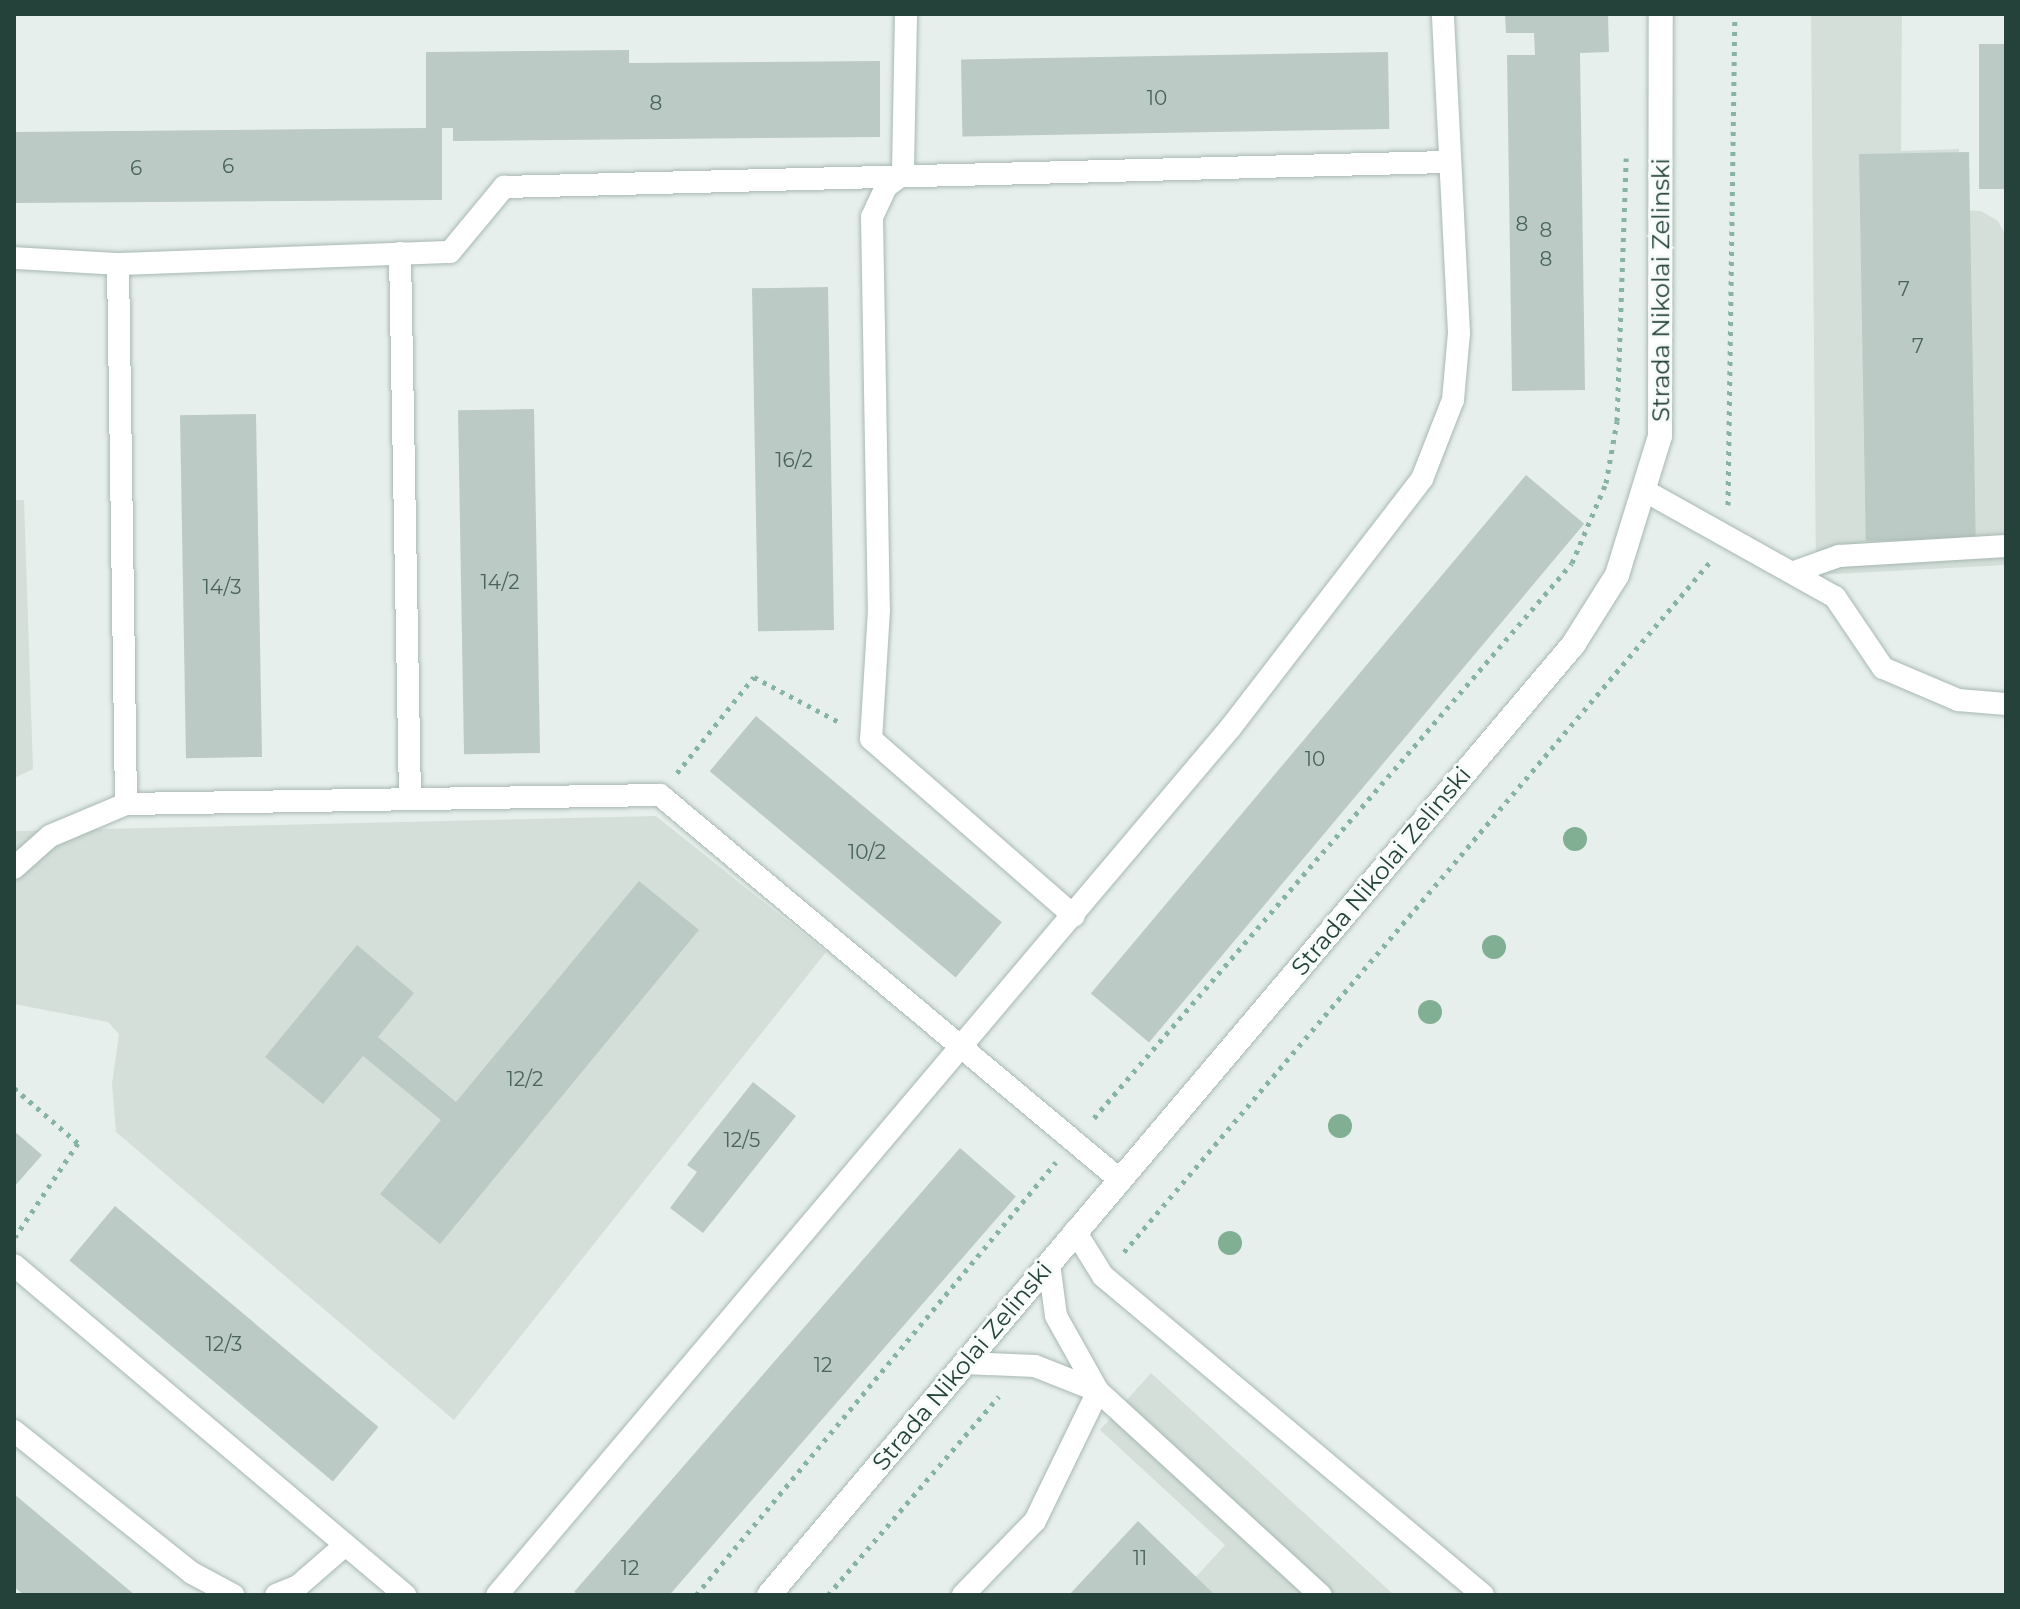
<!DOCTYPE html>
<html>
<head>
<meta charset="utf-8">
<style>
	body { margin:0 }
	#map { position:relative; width:2020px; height:1609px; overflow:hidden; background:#e6efeb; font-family:Montserrat,sans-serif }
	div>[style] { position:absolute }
	.built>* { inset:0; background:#d4dfda }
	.building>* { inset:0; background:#bbcac4; transform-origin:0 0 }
	.path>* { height:5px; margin-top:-2.5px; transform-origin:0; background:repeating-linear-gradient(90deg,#86b3a5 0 4px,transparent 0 10px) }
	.roads { filter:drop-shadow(0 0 2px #a8b8b2) drop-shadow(0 0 2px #a8b8b2) }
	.service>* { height:22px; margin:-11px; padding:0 11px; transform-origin:11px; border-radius:11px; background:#fff }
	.tertiary>* { height:24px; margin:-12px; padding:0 12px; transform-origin:12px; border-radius:12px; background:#fff }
	.trees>* { width:24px; height:24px; margin:-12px; border-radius:50%; background:#80af93 }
	span { translate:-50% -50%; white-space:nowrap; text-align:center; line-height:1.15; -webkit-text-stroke:6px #f7fbf9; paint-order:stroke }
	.number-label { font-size:20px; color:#4a645c }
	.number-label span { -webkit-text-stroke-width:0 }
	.street-label { font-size:24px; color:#24423a }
	.frame { position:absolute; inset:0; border:16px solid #24423a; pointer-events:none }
</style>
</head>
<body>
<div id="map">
	<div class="built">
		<div style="clip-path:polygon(1811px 14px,1902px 14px,1901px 151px,1959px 149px,1960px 210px,1981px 211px,1998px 221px,2006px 236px,2006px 565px,1816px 575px)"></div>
		<div style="clip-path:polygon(14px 500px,24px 500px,33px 769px,14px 778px)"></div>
		<div style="clip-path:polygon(656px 816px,826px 952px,454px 1420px,116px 1132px,112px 1084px,119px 1034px,108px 1022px,14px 1004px,16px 831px)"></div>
		<div style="clip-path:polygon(1151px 1373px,1394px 1595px,1213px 1595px,1195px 1578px,1225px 1545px,1100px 1430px)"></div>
	</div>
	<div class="building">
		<div style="clip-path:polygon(1505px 14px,1608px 14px,1609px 52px,1580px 53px,1585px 390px,1512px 391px,1507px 55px,1535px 55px,1534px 33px,1506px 33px)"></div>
		<div style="left:2006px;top:44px;width:145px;height:27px;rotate:90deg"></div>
		<div style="clip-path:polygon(629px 50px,629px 63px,880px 61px,880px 137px,453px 141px,453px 128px,442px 128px,442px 200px,14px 203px,14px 132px,426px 128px,426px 52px)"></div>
		<div style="left:1388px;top:52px;width:77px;height:427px;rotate:89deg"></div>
		<div style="left:1969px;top:152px;width:387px;height:110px;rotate:89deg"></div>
		<div style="left:828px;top:287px;width:343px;height:76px;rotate:89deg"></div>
		<div style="left:534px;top:409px;width:344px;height:76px;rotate:89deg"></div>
		<div style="left:256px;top:414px;width:343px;height:76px;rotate:89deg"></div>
		<div style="left:1526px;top:475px;width:76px;height:677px;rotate:40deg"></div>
		<div style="left:756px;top:716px;width:321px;height:72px;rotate:40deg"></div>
		<div style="clip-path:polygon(639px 881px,699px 930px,440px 1244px,380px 1194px,441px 1120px,363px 1056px,323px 1104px,265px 1057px,357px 945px,414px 993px,378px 1037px,456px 1102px)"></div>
		<div style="clip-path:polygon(753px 1082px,796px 1116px,703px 1233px,670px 1208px,697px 1172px,687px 1165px)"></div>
		<div style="clip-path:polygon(14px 1131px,42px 1155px,14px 1187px)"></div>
		<div style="left:960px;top:1148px;width:74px;height:588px;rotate:41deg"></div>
		<div style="left:115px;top:1206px;width:344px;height:71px;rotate:40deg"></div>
		<div style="clip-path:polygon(14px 1494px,135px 1595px,24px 1595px,14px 1587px)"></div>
		<div style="clip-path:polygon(1138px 1521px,1215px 1595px,1069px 1595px)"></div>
	</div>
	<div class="path">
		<div style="left:1728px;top:505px;width:491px;rotate:-89.2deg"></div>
		<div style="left:677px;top:773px;width:123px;rotate:-51.3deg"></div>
		<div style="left:754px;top:677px;width:98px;rotate:27.9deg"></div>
		<div style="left:14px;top:1088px;width:84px;rotate:40.7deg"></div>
		<div style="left:78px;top:1143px;width:113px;rotate:123.8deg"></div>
		<div style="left:1094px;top:1118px;width:732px;rotate:-49.26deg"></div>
		<div style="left:1572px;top:563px;width:87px;rotate:-67deg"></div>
		<div style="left:1606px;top:483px;width:63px;rotate:-79.9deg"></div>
		<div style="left:1617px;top:421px;width:263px;rotate:-88deg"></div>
		<div style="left:1124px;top:1252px;width:905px;rotate:-49.66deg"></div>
		<div style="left:696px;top:1595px;width:563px;rotate:-50.26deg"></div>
		<div style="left:828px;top:1595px;width:262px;rotate:-49.3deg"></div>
	</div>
	<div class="roads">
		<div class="service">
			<div style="left:906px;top:14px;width:160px;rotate:91.1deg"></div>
			<div style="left:903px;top:174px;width:21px;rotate:143deg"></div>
			<div style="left:886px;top:187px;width:33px;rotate:115deg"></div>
			<div style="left:872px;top:217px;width:393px;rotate:89deg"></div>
			<div style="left:879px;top:610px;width:129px;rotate:93.5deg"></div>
			<div style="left:871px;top:739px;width:269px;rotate:41.1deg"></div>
			<div style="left:400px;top:253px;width:546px;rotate:88.95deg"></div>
			<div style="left:14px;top:258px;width:104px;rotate:3.3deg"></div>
			<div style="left:118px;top:264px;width:540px;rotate:89.15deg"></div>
			<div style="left:126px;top:804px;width:534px;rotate:-0.97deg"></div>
			<div style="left:660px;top:795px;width:598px;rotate:39.92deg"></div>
			<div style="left:118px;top:264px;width:332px;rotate:-2.1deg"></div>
			<div style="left:450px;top:252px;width:85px;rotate:-50.3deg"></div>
			<div style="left:504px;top:187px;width:943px;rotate:-1.52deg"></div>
			<div style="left:1647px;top:492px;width:215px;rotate:29.2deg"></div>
			<div style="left:1835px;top:597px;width:86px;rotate:55.9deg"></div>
			<div style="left:1883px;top:668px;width:82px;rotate:23.1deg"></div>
			<div style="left:1958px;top:700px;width:48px;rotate:4.8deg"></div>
			<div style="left:1794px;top:572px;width:48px;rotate:-19.6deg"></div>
			<div style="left:1839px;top:556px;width:167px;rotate:-3.4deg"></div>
			<div style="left:14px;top:868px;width:48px;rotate:-41.6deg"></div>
			<div style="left:50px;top:836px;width:82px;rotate:-22.8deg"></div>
			<div style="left:1075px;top:1231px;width:53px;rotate:58.1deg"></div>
			<div style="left:1103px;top:1276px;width:496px;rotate:40deg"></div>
			<div style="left:1049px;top:1263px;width:53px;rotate:82.5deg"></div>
			<div style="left:1056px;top:1316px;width:86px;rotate:60.8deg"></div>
			<div style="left:1098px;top:1391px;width:302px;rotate:42.5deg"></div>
			<div style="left:14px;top:1265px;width:512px;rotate:40.16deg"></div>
			<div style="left:964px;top:1363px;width:71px;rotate:2.4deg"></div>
			<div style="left:1035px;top:1366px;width:68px;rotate:21.6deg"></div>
			<div style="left:14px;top:1431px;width:228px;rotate:38.6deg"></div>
			<div style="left:192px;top:1573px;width:47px;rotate:28.2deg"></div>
			<div style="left:276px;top:1595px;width:24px;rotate:-22deg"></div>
			<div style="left:298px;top:1586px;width:61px;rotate:-41deg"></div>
			<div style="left:497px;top:1595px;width:1137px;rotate:-49.78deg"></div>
			<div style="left:1231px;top:727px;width:313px;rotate:-52.4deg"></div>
			<div style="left:1422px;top:479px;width:85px;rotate:-68.6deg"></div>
			<div style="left:1453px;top:400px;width:67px;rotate:-84.9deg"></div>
			<div style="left:1459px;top:333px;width:319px;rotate:-92.9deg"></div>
			<div style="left:963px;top:1595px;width:103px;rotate:-45.8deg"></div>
			<div style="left:1035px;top:1521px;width:144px;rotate:-64.1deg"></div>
		</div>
		<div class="tertiary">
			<div style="left:769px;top:1595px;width:1245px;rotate:-49.76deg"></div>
			<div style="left:1573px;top:645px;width:83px;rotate:-57.8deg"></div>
			<div style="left:1617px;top:575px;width:145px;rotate:-72.8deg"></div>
			<div style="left:1660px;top:436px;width:422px;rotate:-89.9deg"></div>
		</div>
	</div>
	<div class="trees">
		<div style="left:1575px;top:839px"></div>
		<div style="left:1494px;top:947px"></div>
		<div style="left:1430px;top:1012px"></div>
		<div style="left:1340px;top:1126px"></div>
		<div style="left:1230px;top:1243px"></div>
	</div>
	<div class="number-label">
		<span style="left:1157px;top:98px">10</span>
		<span style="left:656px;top:103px">8</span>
		<span style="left:228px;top:166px">6</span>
		<span style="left:136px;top:168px">6</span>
		<span style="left:1522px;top:224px">8</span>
		<span style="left:1546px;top:230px">8</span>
		<span style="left:1546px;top:259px">8</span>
		<span style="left:1904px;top:289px">7</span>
		<span style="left:1918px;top:346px">7</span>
		<span style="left:794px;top:460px">16/2</span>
		<span style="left:500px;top:582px">14/2</span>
		<span style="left:222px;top:587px">14/3</span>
		<span style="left:1315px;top:759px">10</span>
		<span style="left:867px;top:852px">10/2</span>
		<span style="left:525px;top:1079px">12/2</span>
		<span style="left:742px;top:1140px">12/5</span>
		<span style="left:224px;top:1344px">12/3</span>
		<span style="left:823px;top:1365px">12</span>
		<span style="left:1140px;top:1558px">11</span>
		<span style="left:630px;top:1568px">12</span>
	</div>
	<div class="street-label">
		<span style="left:1661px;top:290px;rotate:-90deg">Strada Nikolai Zelinski</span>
		<span style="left:1381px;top:871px;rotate:-50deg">Strada Nikolai Zelinski</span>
		<span style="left:962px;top:1366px;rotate:-50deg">Strada Nikolai Zelinski</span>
	</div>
	<div class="frame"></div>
</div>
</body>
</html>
